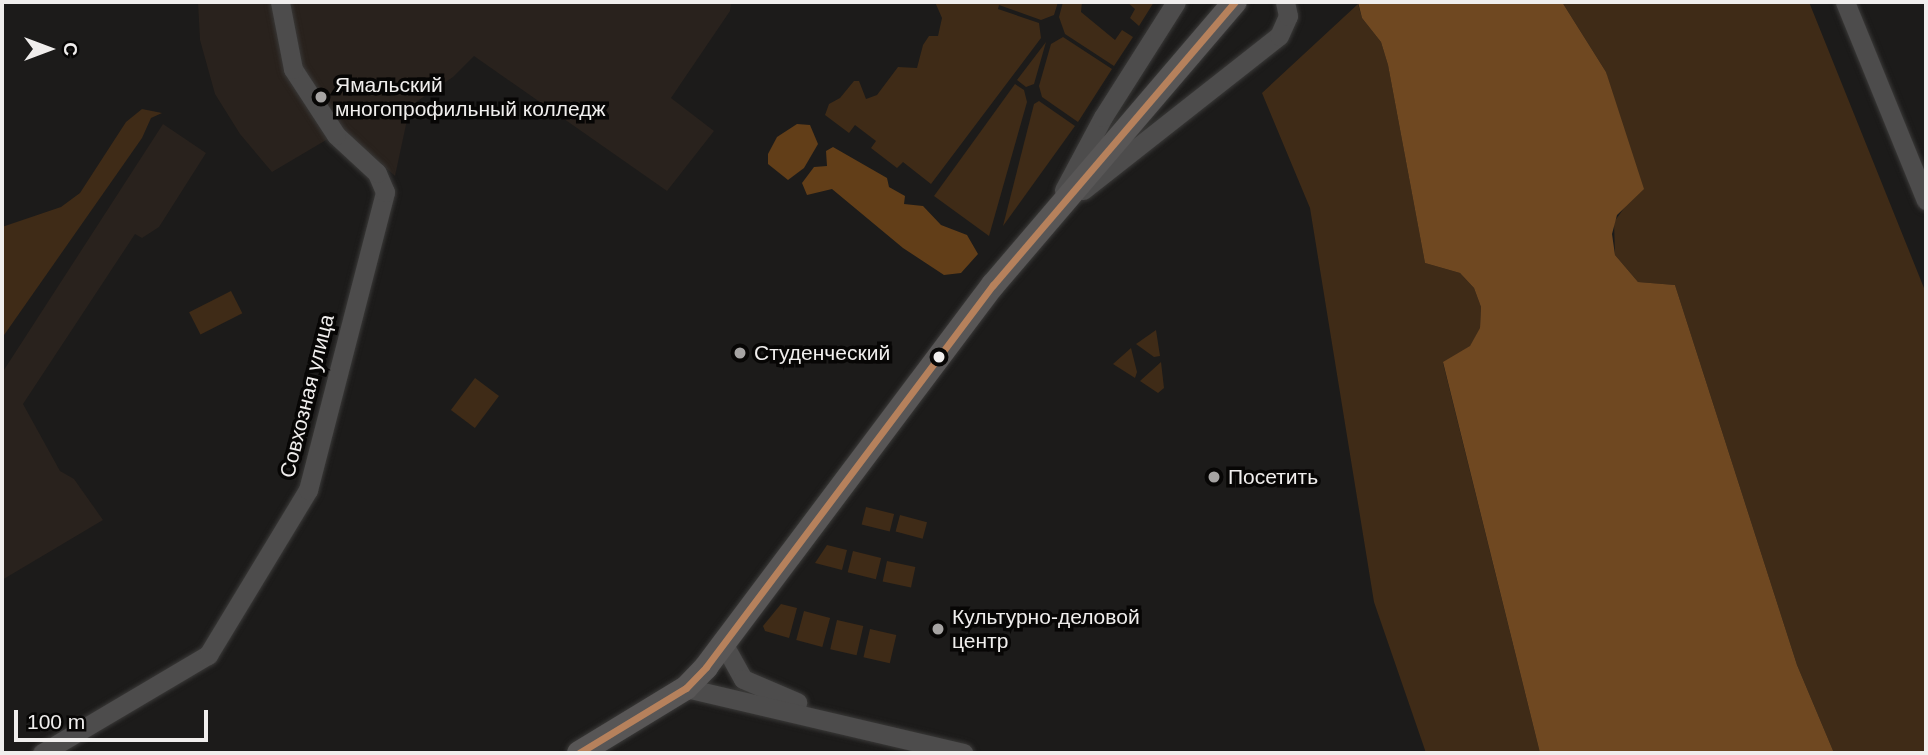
<!DOCTYPE html>
<html>
<head>
<meta charset="utf-8">
<style>
	body { margin:0 }
	#map { position:relative; width:1928px; height:755px; overflow:hidden; background:#1c1b1a; font-family:Arial,sans-serif }
	div>[style] { position:absolute }
	.built>* { inset:0; background:#29221d }
	.green>* { inset:0; background:#3f2b17; transform-origin:0 0 }
	.forest>* { inset:0; background:#623e18 }
	.water>* { inset:0; background:#6f4821 }
	.roads { filter:drop-shadow(0 0 2px #3a3938) drop-shadow(0 0 2px #3a3938) }
	.minor>* { height:19px; margin:-9.5px; padding:0 9.5px; transform-origin:9.5px; border-radius:9.5px; background:#4d4c4c }
	.major>* { height:24px; margin:-12px; padding:0 12px; transform-origin:12px; border-radius:12px; background:#585656 }
	.bus-1>* { height:7px; margin:-3.5px; padding:0 3.5px; transform-origin:3.5px; border-radius:3.5px; background:#b6815c }
	.dots>* { width:19px; height:19px; translate:-50% -50%; box-sizing:border-box; border:4px solid #070605; border-radius:50% }
	span { translate:-50% -50%; white-space:nowrap; text-align:center; line-height:1.15; -webkit-text-stroke:7px #070605; paint-order:stroke }
	.poi-label { font-size:21px; color:#f0eeed }
	.left { translate:0 -50%; text-align:left }
	.street-label { font-size:21px; color:#f0eeed }
	.frame { position:absolute; inset:0; border:4px solid #f0eeed; pointer-events:none }
	.north { position:absolute; left:14px; top:14px; width:70px; height:70px; -webkit-text-stroke:5px #070605; paint-order:stroke; rotate:90deg; font-size:19px; font-weight:700; line-height:28px; text-align:center; color:#f0eeed }
	.north::after { content:''; display:block; margin:auto; width:24px; height:32px; background:#f0eeed; clip-path:polygon(50% 0,100% 100%,50% 72%,0 100%) }
	.scale { position:absolute; left:14px; top:710px; width:194px; height:32px; box-sizing:border-box; border:4px solid #f0eeed; border-top:0; padding-left:9px; font-size:21px; line-height:24px; white-space:nowrap; color:#f0eeed; -webkit-text-stroke:5px #070605; paint-order:stroke }
</style>
</head>
<body>
<div id="map">
	<div class="built">
		<div style="clip-path:polygon(198px 2px,731px 2px,730px 11px,671px 98px,714px 131px,667px 191px,474px 56px,453px 77px,410px 106px,395px 176px,343px 130px,272px 172px,240px 134px,215px 94px,200px 40px)"></div>
		<div style="clip-path:polygon(163px 124px,206px 153px,159px 227px,142px 238px,135px 234px,23px 404px,60px 471px,74px 479px,103px 520px,2px 580px,2px 373px)"></div>
	</div>
	<div class="green">
		<div style="clip-path:polygon(935px 2px,1058px 2px,1054px 15px,1041px 20px,999px 5px,998px 9px,1039px 23px,1041px 38px,931px 184px,903px 162px,897px 168px,871px 148px,876px 141px,855px 125px,849px 133px,825px 115px,829px 104px,840px 98px,854px 81px,859px 81px,866px 99px,877px 95px,898px 67px,917px 68px,923px 45px,929px 36px,938px 36px,942px 18px)"></div>
		<div style="clip-path:polygon(1063px 2px,1082px 2px,1081px 12px,1115px 40px,1122px 30px,1133px 37px,1114px 66px,1065px 34px,1059px 17px)"></div>
		<div style="clip-path:polygon(1127px 2px,1154px 2px,1139px 26px,1130px 18px,1135px 9px)"></div>
		<div style="clip-path:polygon(1562px 2px,1809px 2px,1926px 293px,1926px 753px,1834px 753px,1797px 665px,1675px 285px,1638px 282px,1615px 255px,1614px 222px,1632px 197px,1606px 72px)"></div>
		<div style="clip-path:polygon(1358px 4px,1362px 18px,1381px 42px,1388px 65px,1425px 263px,1460px 273px,1474px 288px,1481px 307px,1480px 329px,1470px 347px,1443px 363px,1540px 753px,1426px 753px,1374px 602px,1310px 208px,1262px 93px)"></div>
		<div style="clip-path:polygon(1063px 37px,1112px 69px,1078px 122px,1042px 97px,1039px 86px,1051px 44px)"></div>
		<div style="clip-path:polygon(1046px 42px,1034px 84px,1026px 87px,1017px 80px)"></div>
		<div style="clip-path:polygon(1015px 84px,1024px 90px,1027px 102px,989px 236px,934px 196px)"></div>
		<div style="clip-path:polygon(1039px 101px,1075px 126px,1003px 226px,1034px 104px)"></div>
		<div style="clip-path:polygon(142px 109px,162px 113px,151px 118px,142px 138px,2px 338px,2px 227px,61px 207px,80px 193px,126px 122px)"></div>
		<div style="left:231px;top:291px;width:25px;height:47px;rotate:63deg"></div>
		<div style="clip-path:polygon(1156px 330px,1160px 356px,1154px 357px,1136px 344px)"></div>
		<div style="clip-path:polygon(1131px 348px,1137px 372px,1135px 378px,1113px 364px)"></div>
		<div style="clip-path:polygon(1161px 362px,1164px 388px,1158px 393px,1140px 381px)"></div>
		<div style="left:475px;top:378px;width:30px;height:40px;rotate:37deg"></div>
		<div style="left:866px;top:507px;width:29px;height:18px;rotate:14deg"></div>
		<div style="left:900px;top:515px;width:28px;height:17px;rotate:15deg"></div>
		<div style="clip-path:polygon(827px 545px,847px 550px,842px 570px,815px 563px)"></div>
		<div style="left:853px;top:551px;width:29px;height:22px;rotate:14deg"></div>
		<div style="left:887px;top:561px;width:29px;height:21px;rotate:12deg"></div>
		<div style="clip-path:polygon(781px 604px,797px 608px,789px 638px,765px 631px,763px 626px)"></div>
		<div style="left:804px;top:611px;width:27px;height:30px;rotate:15deg"></div>
		<div style="left:837px;top:620px;width:27px;height:30px;rotate:13deg"></div>
		<div style="left:870px;top:629px;width:27px;height:29px;rotate:13deg"></div>
	</div>
	<div class="forest">
		<div style="clip-path:polygon(797px 124px,810px 125px,818px 144px,804px 168px,788px 180px,768px 164px,768px 154px,777px 137px)"></div>
		<div style="clip-path:polygon(833px 147px,887px 178px,889px 187px,905px 196px,904px 204px,923px 206px,941px 225px,967px 235px,978px 254px,961px 273px,944px 275px,903px 248px,832px 189px,807px 195px,802px 183px,814px 167px,827px 166px,826px 151px)"></div>
	</div>
	<div class="water">
		<div style="clip-path:polygon(1358px 2px,1562px 2px,1606px 72px,1644px 189px,1617px 215px,1612px 234px,1615px 255px,1638px 282px,1675px 285px,1797px 665px,1834px 753px,1540px 753px,1443px 362px,1470px 346px,1480px 328px,1481px 307px,1474px 288px,1460px 273px,1425px 263px,1388px 65px,1381px 42px,1362px 18px)"></div>
	</div>
	<div class="roads">
		<div class="minor">
			<div style="left:1845px;top:2px;width:214px;rotate:67.8deg"></div>
			<div style="left:1064px;top:190px;width:83px;rotate:-61.9deg"></div>
			<div style="left:1103px;top:117px;width:136px;rotate:-57.6deg"></div>
			<div style="left:1083px;top:190px;width:249px;rotate:-38.2deg"></div>
			<div style="left:1279px;top:36px;width:22px;rotate:-66deg"></div>
			<div style="left:1288px;top:16px;width:14px;rotate:-102deg"></div>
			<div style="left:723px;top:643px;width:41px;rotate:60.9deg"></div>
			<div style="left:743px;top:679px;width:59px;rotate:23.1deg"></div>
			<div style="left:686px;top:688px;width:285px;rotate:13.2deg"></div>
			<div style="left:42px;top:753px;width:193px;rotate:-30.6deg"></div>
			<div style="left:208px;top:655px;width:193px;rotate:-58.8deg"></div>
			<div style="left:308px;top:490px;width:308px;rotate:-75.5deg"></div>
			<div style="left:385px;top:192px;width:21px;rotate:-113deg"></div>
			<div style="left:377px;top:173px;width:56px;rotate:-137.2deg"></div>
			<div style="left:336px;top:135px;width:79px;rotate:-123.1deg"></div>
			<div style="left:293px;top:69px;width:68px;rotate:-101deg"></div>
		</div>
		<div class="major">
			<div style="left:579px;top:753px;width:125px;rotate:-31.3deg"></div>
			<div style="left:686px;top:688px;width:29px;rotate:-46deg"></div>
			<div style="left:706px;top:667px;width:478px;rotate:-53.1deg"></div>
			<div style="left:993px;top:285px;width:372px;rotate:-49.5deg"></div>
		</div>
	</div>
	<div class="bus-1">
		<div style="left:579px;top:753px;width:125px;rotate:-31.3deg"></div>
		<div style="left:686px;top:688px;width:29px;rotate:-46deg"></div>
		<div style="left:706px;top:667px;width:478px;rotate:-53.1deg"></div>
		<div style="left:993px;top:285px;width:372px;rotate:-49.5deg"></div>
	</div>
	<div class="dots">
		<div style="left:321px;top:97px;background:#a6a4a3"></div>
		<div style="left:740px;top:353px;background:#a6a4a3"></div>
		<div style="left:939px;top:357px;background:#f0eeed"></div>
		<div style="left:1214px;top:477px;background:#a6a4a3"></div>
		<div style="left:938px;top:629px;background:#a6a4a3"></div>
	</div>
	<div class="poi-label">
		<span class="left" style="left:335px;top:97px">Ямальский<br>многопрофильный колледж</span>
		<span class="left" style="left:754px;top:353px">Студенческий</span>
		<span class="left" style="left:1228px;top:477px">Посетить</span>
		<span class="left" style="left:952px;top:629px">Культурно-деловой<br>центр</span>
	</div>
	<div class="street-label">
		<span style="left:307px;top:396px;rotate:-76deg">Совхозная улица</span>
	</div>
	<div class="frame"></div>
	<div class="north">С</div>
	<div class="scale">100 m</div>
</div>
</body>
</html>
